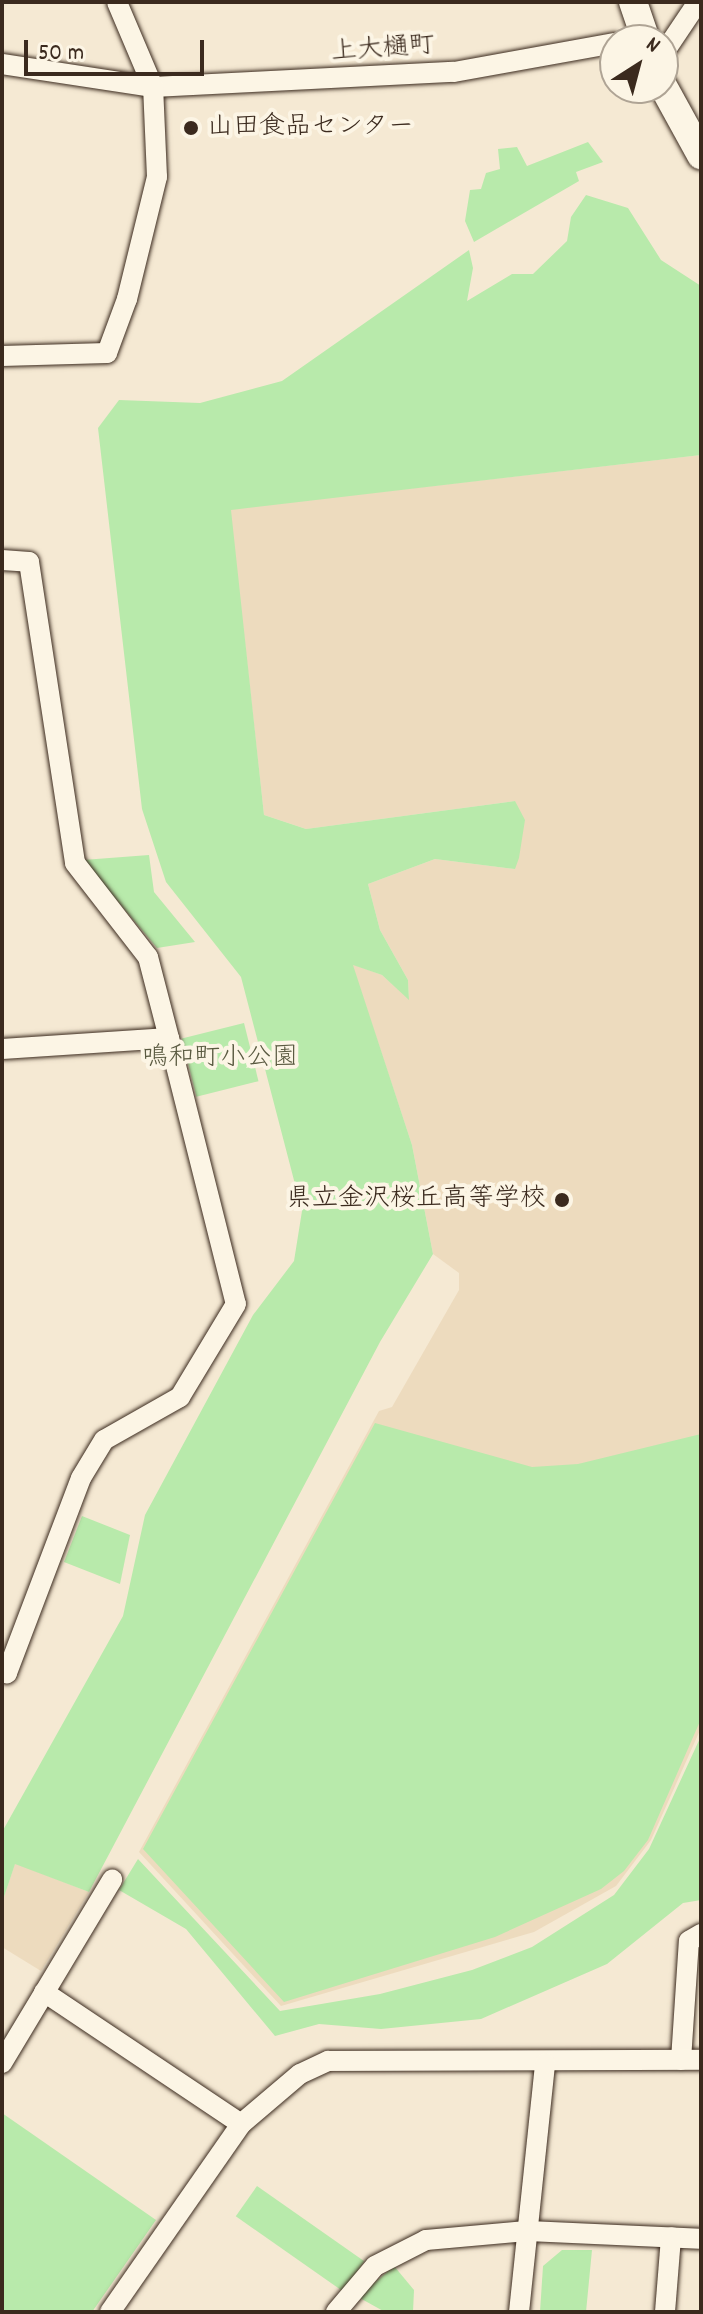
<!DOCTYPE html>
<html>
<head>
<meta charset="utf-8">
<style>
	body { margin:0 }
	#map { position:relative; width:703px; height:2314px; overflow:hidden; background:#f5e9d3; font-family:Dekko,"Klee One",sans-serif }
	div>[style] { position:absolute }
	.built>* { inset:0; background:#eddbbe }
	.green>* { inset:0; background:#b8eaab; transform-origin:0 0 }
	.roads { filter:drop-shadow(0 0 2px #3b2a1e) drop-shadow(0 0 2px #3b2a1e) }
	.minor>* { height:20px; margin:-10px; padding:0 10px; transform-origin:10px; border-radius:10px; background:#fcf5e5 }
	.secondary>* { height:28px; margin:-14px; padding:0 14px; transform-origin:14px; border-radius:14px; background:#fcf5e5 }
	.dots>* { width:22px; height:22px; translate:-50% -50%; box-sizing:border-box; border:4px solid #fcf5e5; border-radius:50% }
	span { translate:-50% -50%; white-space:nowrap; text-align:center; line-height:1.15; -webkit-text-stroke:8px #fcf5e5; paint-order:stroke }
	.street-label { font-size:26px; color:#3b2a1e }
	.poi-label { font-size:26px; color:#3b2a1e }
	.left { translate:0 -50%; text-align:left }
	.right { translate:-100% -50%; text-align:right }
	.park-label { font-size:26px; color:#5a5a41 }
	.frame { position:absolute; inset:0; border:4px solid #3b2a1e; pointer-events:none }
	.north { position:absolute; left:599px; top:24px; width:80px; height:80px; box-sizing:border-box; background:#fcf5e5; border:2px solid #afa495; border-radius:50%; rotate:36deg; font-size:22px; font-weight:700; line-height:32px; text-align:center; color:#3b2a1e }
	.north::after { content:''; display:block; margin:auto; width:28px; height:36px; background:#3b2a1e; clip-path:polygon(50% 0,100% 100%,50% 72%,0 100%) }
	.scale { position:absolute; left:24px; top:40px; width:180px; height:36px; box-sizing:border-box; border:4px solid #3b2a1e; border-top:0; padding-left:10px; font-size:24px; line-height:28px; white-space:nowrap; color:#3b2a1e; -webkit-text-stroke:6px #fcf5e5; paint-order:stroke }
</style>
</head>
<body>
<div id="map">
	<div class="built">
		<div style="clip-path:polygon(701px 455px,701px 1728px,651px 1840px,616px 1886px,534px 1932px,281px 2006px,139px 1852px,379px 1411px,392px 1407px,459px 1290px,459px 1273px,433px 1254px,412px 1145px,352px 964px,382px 975px,409px 999px,408px 980px,380px 930px,368px 884px,435px 859px,515px 869px,515px 801px,306px 829px,264px 815px,230px 509px)"></div>
		<div style="clip-path:polygon(15px 1863px,89px 1892px,41px 1971px,2px 1947px,2px 1903px)"></div>
	</div>
	<div class="green">
		<div style="clip-path:polygon(588px 142px,603px 162px,576px 172px,579px 181px,474px 242px,465px 221px,470px 190px,481px 189px,486px 173px,500px 169px,498px 149px,517px 147px,527px 166px)"></div>
		<div style="clip-path:polygon(586px 195px,628px 208px,661px 260px,701px 286px,701px 455px,231px 510px,264px 815px,306px 829px,515px 801px,525px 820px,519px 858px,515px 869px,435px 859px,368px 884px,380px 930px,408px 980px,409px 1000px,382px 975px,353px 965px,412px 1145px,433px 1254px,380px 1342px,89px 1892px,15px 1864px,2px 1903px,2px 1832px,123px 1616px,145px 1515px,253px 1315px,294px 1261px,302px 1211px,241px 977px,166px 882px,142px 809px,98px 428px,119px 400px,200px 403px,282px 381px,469px 250px,473px 268px,467px 301px,512px 274px,533px 274px,567px 241px,571px 217px)"></div>
		<div style="clip-path:polygon(149px 855px,154px 892px,195px 942px,157px 948px,83px 860px)"></div>
		<div style="left:244px;top:1023px;width:60px;height:64px;rotate:76deg"></div>
		<div style="clip-path:polygon(375px 1423px,532px 1467px,578px 1464px,701px 1434px,701px 1719px,648px 1840px,624px 1871px,601px 1889px,495px 1937px,284px 2002px,143px 1849px)"></div>
		<div style="clip-path:polygon(82px 1516px,130px 1535px,120px 1584px,64px 1562px)"></div>
		<div style="clip-path:polygon(701px 1736px,701px 1900px,683px 1903px,607px 1964px,481px 2019px,381px 2029px,319px 2024px,275px 2036px,186px 1929px,119px 1890px,138px 1859px,280px 2011px,380px 1994px,472px 1970px,532px 1947px,614px 1895px,649px 1849px)"></div>
		<div style="clip-path:polygon(2px 2113px,156px 2220px,92px 2312px,2px 2312px)"></div>
		<div style="left:257px;top:2186px;width:131px;height:37px;rotate:35deg"></div>
		<div style="clip-path:polygon(562px 2250px,592px 2250px,586px 2312px,540px 2312px,543px 2266px)"></div>
		<div style="clip-path:polygon(394px 2266px,414px 2290px,413px 2312px,385px 2312px,358px 2297px)"></div>
	</div>
	<div class="roads">
		<div class="minor">
			<div style="left:663px;top:54px;width:63px;rotate:-56.1deg"></div>
			<div style="left:2px;top:64px;width:153px;rotate:8.7deg"></div>
			<div style="left:153px;top:87px;width:301px;rotate:-2.9deg"></div>
			<div style="left:454px;top:72px;width:164px;rotate:-10.2deg"></div>
			<div style="left:2px;top:356px;width:105px;rotate:-1.6deg"></div>
			<div style="left:107px;top:353px;width:58px;rotate:-69.7deg"></div>
			<div style="left:127px;top:299px;width:126px;rotate:-76.2deg"></div>
			<div style="left:157px;top:177px;width:90px;rotate:-92.5deg"></div>
			<div style="left:153px;top:87px;width:92px;rotate:-113deg"></div>
			<div style="left:2px;top:560px;width:27px;rotate:4deg"></div>
			<div style="left:29px;top:562px;width:304px;rotate:81.3deg"></div>
			<div style="left:75px;top:863px;width:119px;rotate:52.2deg"></div>
			<div style="left:148px;top:957px;width:84px;rotate:75.5deg"></div>
			<div style="left:2px;top:1049px;width:167px;rotate:-3.8deg"></div>
			<div style="left:169px;top:1038px;width:274px;rotate:75.9deg"></div>
			<div style="left:236px;top:1304px;width:109px;rotate:121.1deg"></div>
			<div style="left:180px;top:1397px;width:87px;rotate:150.5deg"></div>
			<div style="left:104px;top:1440px;width:44px;rotate:121.2deg"></div>
			<div style="left:81px;top:1478px;width:209px;rotate:110.8deg"></div>
			<div style="left:7px;top:1673px;width:5px;rotate:-169deg"></div>
			<div style="left:44px;top:1992px;width:237px;rotate:33.8deg"></div>
			<div style="left:681px;top:2060px;width:119px;rotate:-86.2deg"></div>
			<div style="left:689px;top:1941px;width:14px;rotate:-30deg"></div>
			<div style="left:2px;top:2063px;width:214px;rotate:-59deg"></div>
			<div style="left:110px;top:2312px;width:229px;rotate:-55.1deg"></div>
			<div style="left:241px;top:2124px;width:77px;rotate:-40.3deg"></div>
			<div style="left:300px;top:2074px;width:31px;rotate:-25deg"></div>
			<div style="left:328px;top:2061px;width:373px;rotate:-0.2deg"></div>
			<div style="left:336px;top:2312px;width:60px;rotate:-49.7deg"></div>
			<div style="left:375px;top:2266px;width:57px;rotate:-27deg"></div>
			<div style="left:426px;top:2240px;width:101px;rotate:-5.1deg"></div>
			<div style="left:527px;top:2231px;width:174px;rotate:2.6deg"></div>
			<div style="left:519px;top:2312px;width:250px;rotate:-84deg"></div>
			<div style="left:665px;top:2312px;width:75px;rotate:-85.4deg"></div>
		</div>
		<div class="secondary">
			<div style="left:633px;top:2px;width:40px;rotate:71.1deg"></div>
			<div style="left:663px;top:86px;width:79px;rotate:61.2deg"></div>
		</div>
	</div>
	<div class="dots">
		<div style="left:191px;top:128px;background:#3b2a1e"></div>
		<div style="left:562px;top:1200px;background:#3b2a1e"></div>
	</div>
	<div class="street-label">
		<span style="left:383px;top:50px;rotate:-4deg">上大樋町</span>
	</div>
	<div class="poi-label">
		<span class="left" style="left:207px;top:128px">山田食品センター</span>
		<span class="right" style="left:546px;top:1200px">県立金沢桜丘高等学校</span>
	</div>
	<div class="park-label">
		<span style="left:220px;top:1059px">鳴和町小公園</span>
	</div>
	<div class="frame"></div>
	<div class="north">N</div>
	<div class="scale">50 m</div>
</div>
</body>
</html>
